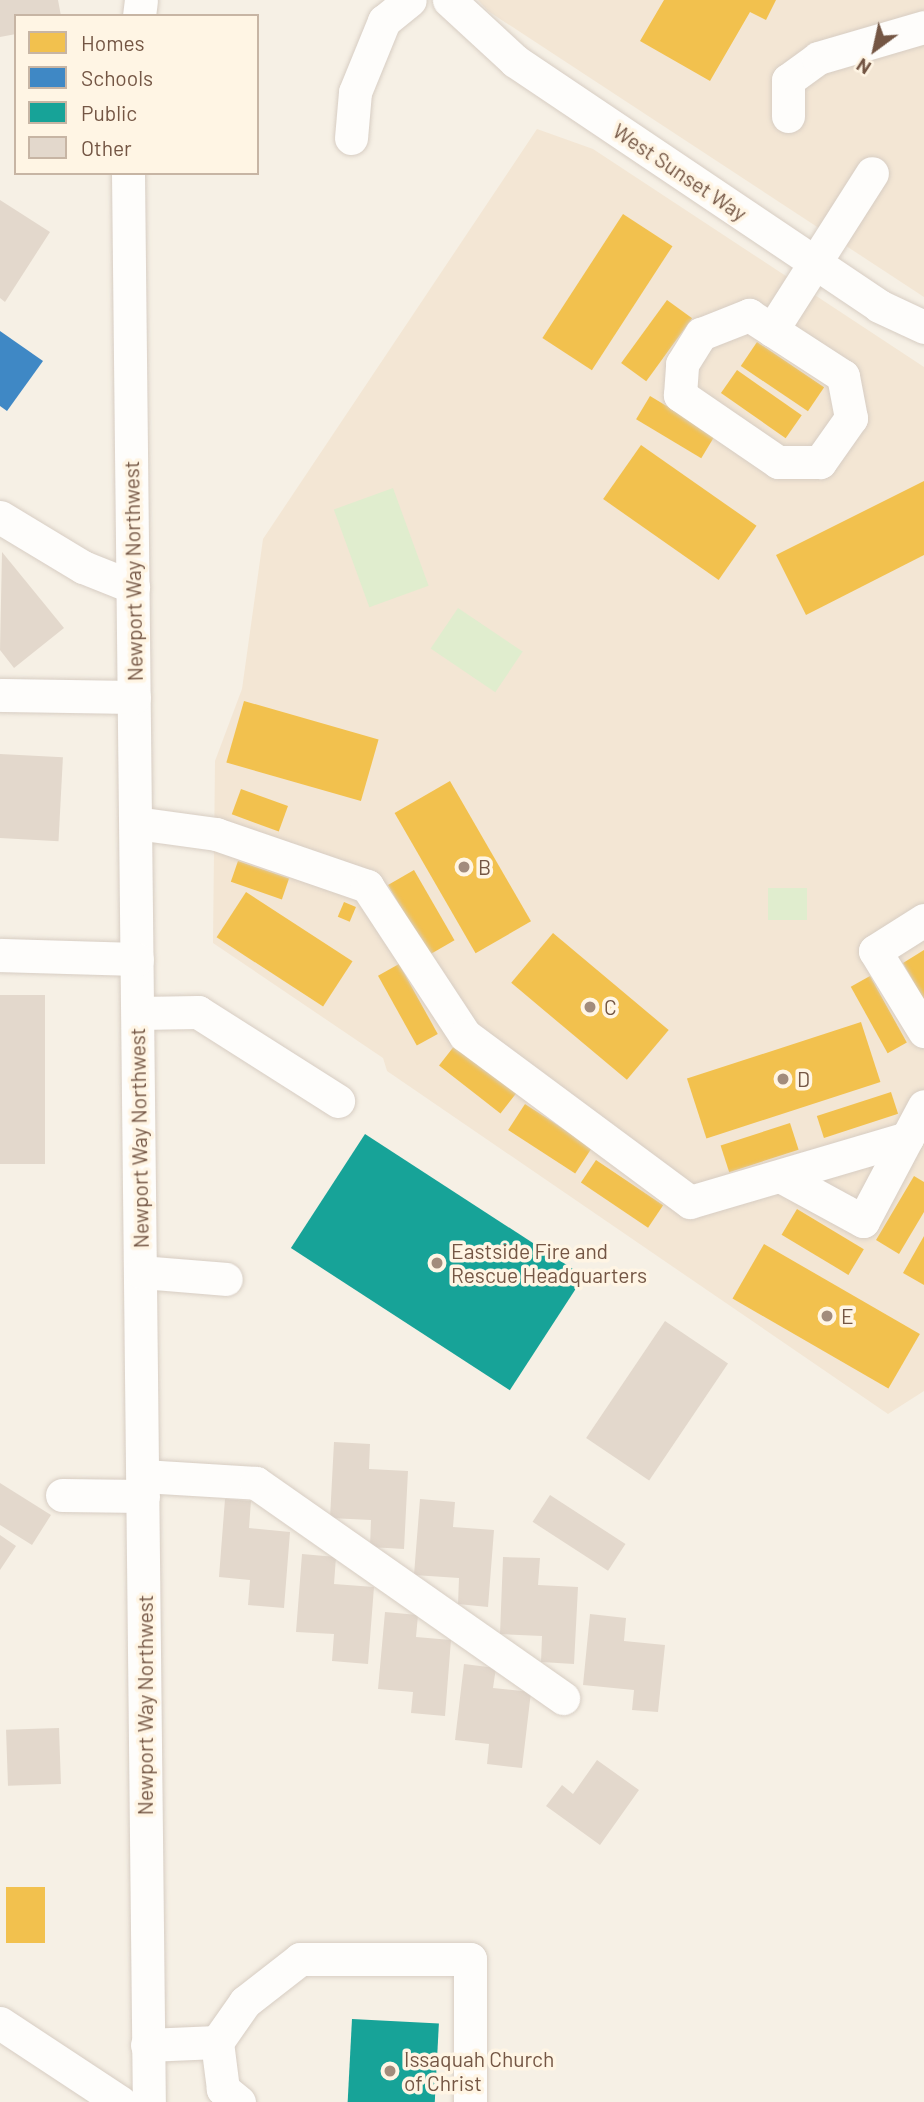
<!DOCTYPE html>
<html>
<head>
<meta charset="utf-8">
<style>
	body { margin:0 }
	#map { position:relative; width:924px; height:2102px; overflow:hidden; background:#f6f0e5; font-family:Barlow,sans-serif }
	div>[style] { position:absolute }
	[style*='--x'] { left:calc(var(--x)*1px); top:calc(var(--y)*1px); width:calc(var(--w)*1px); rotate:calc(var(--a)*1deg) }
	.residential>* { inset:0; background:#f3e6d4 }
	.green>* { inset:0; background:#e0edce; transform-origin:0 0 }
	.homes>* { inset:0; background:#f2c14e; transform-origin:0 0 }
	.schools>* { inset:0; background:#3f88c5 }
	.public>* { inset:0; background:#17a398; transform-origin:0 0 }
	.building>* { inset:0; background:#e3d8cc; transform-origin:0 0 }
	.roads { filter:drop-shadow(0 0 2px #d7cdc3) drop-shadow(0 0 2px #d7cdc3) }
	.minor>* { height:33px; margin:-16.5px; padding:0 16.5px; transform-origin:16.5px; border-radius:16.5px; background:#fefdfb }
	.dots>* { width:19px; height:19px; translate:-50% -50%; box-sizing:border-box; border:4px solid #fff5e4; border-radius:50% }
	span { translate:-50% -50%; white-space:nowrap; text-align:center; line-height:1.15; -webkit-text-stroke:7px #fff5e4; paint-order:stroke }
	.street-label { font-size:21px; color:#745644 }
	.poi-label { font-size:21px; color:#745644 }
	.left { translate:0 -50%; text-align:left }
	.legend { position:absolute; left:14px; top:14px; width:245px; height:161px; box-sizing:border-box; background:#fff5e4; border:2px solid #c7b5a4; margin:0; padding:9px 12px; list-style:none; font-size:21px; color:#745644 }
	.legend li { display:flex; align-items:center; gap:14px; height:35px }
	.legend b { width:35px; border:2px solid #c7b5a4 }
	.north { position:absolute; left:840px; top:14px; width:70px; height:70px; -webkit-text-stroke:5px #fff5e4; paint-order:stroke; rotate:213deg; font-size:19px; font-weight:700; line-height:28px; text-align:center; color:#745644 }
	.north::after { content:''; display:block; margin:auto; width:24px; height:32px; background:#745644; clip-path:polygon(50% 0,100% 100%,50% 72%,0 100%) }
</style>
</head>
<body>
<div id="map">
	<div class="residential">
		<i style="clip-path:polygon(478px 0,924px 0,924px 297px,488px 11px)"></i>
		<i style="clip-path:polygon(537px 129px,593px 149px,924px 367px,924px 1391px,888px 1414px,387px 1071px,383px 1058px,213px 943px,215px 761px,242px 689px,263px 539px)"></i>
	</div>
	<div class="green">
		<i style="left:393px;top:488px;width:104px;height:63px;rotate:70deg"></i>
		<i style="left:458px;top:608px;width:78px;height:49px;rotate:34deg"></i>
		<i style="left:768px;top:888px;width:39px;height:32px"></i>
	</div>
	<div class="homes">
		<i style="clip-path:polygon(664px 0,776px 0,766px 20px,750px 12px,710px 81px,640px 41px)"></i>
		<i style="left:623px;top:214px;width:59px;height:148px;rotate:33deg"></i>
		<i style="left:667px;top:300px;width:31px;height:78px;rotate:36deg"></i>
		<i style="left:757px;top:342px;width:81px;height:29px;rotate:34deg"></i>
		<i style="left:737px;top:370px;width:79px;height:28px;rotate:35deg"></i>
		<i style="left:650px;top:396px;width:76px;height:27px;rotate:31deg"></i>
		<i style="left:641px;top:445px;width:141px;height:66px;rotate:35deg"></i>
		<i style="clip-path:polygon(924px 481px,924px 555px,806px 615px,776px 555px)"></i>
		<i style="left:244px;top:701px;width:140px;height:64px;rotate:16deg"></i>
		<i style="left:450px;top:781px;width:162px;height:64px;rotate:60deg"></i>
		<i style="left:241px;top:789px;width:50px;height:27px;rotate:20deg"></i>
		<i style="left:238px;top:861px;width:54px;height:22px;rotate:19deg"></i>
		<i style="left:414px;top:870px;width:81px;height:30px;rotate:60deg"></i>
		<i style="left:246px;top:892px;width:127px;height:54px;rotate:33deg"></i>
		<i style="left:344px;top:902px;width:13px;height:16px;rotate:23deg"></i>
		<i style="left:553px;top:933px;width:151px;height:65px;rotate:40deg"></i>
		<i style="clip-path:polygon(924px 950px,924px 1000px,903px 963px)"></i>
		<i style="left:399px;top:964px;width:80px;height:24px;rotate:61deg"></i>
		<i style="left:870px;top:976px;width:76px;height:22px;rotate:61deg"></i>
		<i style="left:861px;top:1022px;width:63px;height:183px;rotate:72deg"></i>
		<i style="left:455px;top:1045px;width:78px;height:26px;rotate:38deg"></i>
		<i style="left:891px;top:1092px;width:23px;height:78px;rotate:72deg"></i>
		<i style="left:525px;top:1104px;width:80px;height:31px;rotate:33deg"></i>
		<i style="left:790px;top:1123px;width:28px;height:73px;rotate:72deg"></i>
		<i style="left:596px;top:1160px;width:81px;height:27px;rotate:34deg"></i>
		<i style="clip-path:polygon(914px 1176px,924px 1182px,924px 1212px,899px 1254px,876px 1240px)"></i>
		<i style="left:797px;top:1209px;width:78px;height:30px;rotate:31deg"></i>
		<i style="clip-path:polygon(924px 1236px,924px 1285px,903px 1273px)"></i>
		<i style="left:764px;top:1244px;width:180px;height:63px;rotate:30deg"></i>
		<i style="left:6px;top:1887px;width:39px;height:56px"></i>
	</div>
	<div class="schools">
		<i style="clip-path:polygon(0 331px,43px 361px,7px 411px,0 406px)"></i>
	</div>
	<div class="public">
		<i style="left:365px;top:1134px;width:261px;height:136px;rotate:33deg"></i>
		<i style="left:352px;top:2019px;width:87px;height:83px;rotate:3deg"></i>
	</div>
	<div class="building">
		<i style="clip-path:polygon(0 0,58px 0,61px 16px,16px 16px,16px 34px,0 37px)"></i>
		<i style="clip-path:polygon(0 200px,50px 232px,5px 302px,0 298px)"></i>
		<i style="clip-path:polygon(2px 552px,64px 628px,14px 668px,0 650px)"></i>
		<i style="left:0;top:754px;width:63px;height:84px;rotate:3deg"></i>
		<i style="left:45px;top:995px;width:169px;height:45px;rotate:90deg"></i>
		<i style="left:665px;top:1321px;width:76px;height:141px;rotate:34deg"></i>
		<i style="clip-path:polygon(334px 1442px,370px 1444px,369px 1469px,408px 1471px,404px 1549px,370px 1547px,371px 1520px,330px 1518px)"></i>
		<i style="clip-path:polygon(0 1483px,51px 1515px,32px 1545px,0 1525px)"></i>
		<i style="left:550px;top:1495px;width:90px;height:32px;rotate:33deg"></i>
		<i style="clip-path:polygon(225px 1499px,251px 1501px,249px 1528px,290px 1532px,284px 1608px,248px 1605px,250px 1580px,219px 1577px)"></i>
		<i style="clip-path:polygon(420px 1499px,455px 1502px,453px 1527px,494px 1530px,488px 1607px,458px 1604px,459px 1578px,414px 1575px)"></i>
		<i style="clip-path:polygon(0 1535px,16px 1546px,0 1570px)"></i>
		<i style="clip-path:polygon(302px 1554px,336px 1557px,334px 1584px,374px 1587px,368px 1664px,332px 1661px,334px 1634px,296px 1632px)"></i>
		<i style="clip-path:polygon(503px 1557px,540px 1558px,538px 1585px,578px 1587px,574px 1664px,541px 1662px,542px 1636px,500px 1634px)"></i>
		<i style="clip-path:polygon(385px 1612px,418px 1615px,416px 1637px,451px 1640px,445px 1716px,411px 1713px,413px 1692px,378px 1689px)"></i>
		<i style="clip-path:polygon(590px 1614px,626px 1618px,624px 1641px,665px 1645px,658px 1712px,632px 1710px,634px 1690px,583px 1685px)"></i>
		<i style="clip-path:polygon(464px 1664px,496px 1668px,493px 1688px,531px 1692px,522px 1768px,487px 1764px,489px 1744px,455px 1740px)"></i>
		<i style="left:59px;top:1728px;width:56px;height:53px;rotate:88deg"></i>
		<i style="clip-path:polygon(597px 1760px,639px 1790px,600px 1845px,546px 1806px,562px 1785px,573px 1794px)"></i>
	</div>
	<div class="roads">
		<div class="minor">
			<i style="--x:449;--y:0;--w:90;--a:42.7"></i>
			<i style="--x:515;--y:61;--w:439;--a:33.9"></i>
			<i style="--x:879;--y:306;--w:50;--a:25"></i>
			<i style="--x:139;--y:16;--w:16;--a:-83"></i>
			<i style="--x:788;--y:116;--w:36;--a:-90"></i>
			<i style="--x:788;--y:80;--w:37;--a:-36"></i>
			<i style="--x:818;--y:58;--w:110;--a:-16.3"></i>
			<i style="--x:351;--y:138;--w:46;--a:-85"></i>
			<i style="--x:355;--y:92;--w:77;--a:-67.8"></i>
			<i style="--x:384;--y:21;--w:33;--a:-39"></i>
			<i style="--x:128;--y:173;--w:1929;--a:89.38"></i>
			<i style="--x:749;--y:315;--w:112;--a:33"></i>
			<i style="--x:843;--y:376;--w:43;--a:79.2"></i>
			<i style="--x:851;--y:418;--w:54;--a:125.2"></i>
			<i style="--x:820;--y:462;--w:42;--a:180"></i>
			<i style="--x:778;--y:462;--w:119;--a:-145.6"></i>
			<i style="--x:680;--y:395;--w:31;--a:-86"></i>
			<i style="--x:682;--y:364;--w:36;--a:-58"></i>
			<i style="--x:701;--y:334;--w:52;--a:-21.6"></i>
			<i style="--x:772;--y:330;--w:186;--a:-57.5"></i>
			<i style="--x:0;--y:517;--w:97;--a:31.1"></i>
			<i style="--x:83;--y:567;--w:54;--a:21.8"></i>
			<i style="--x:0;--y:695;--w:134;--a:0.9"></i>
			<i style="--x:136;--y:823;--w:81;--a:7.8"></i>
			<i style="--x:216;--y:834;--w:160;--a:19"></i>
			<i style="--x:367;--y:886;--w:178;--a:56.7"></i>
			<i style="--x:465;--y:1035;--w:280;--a:36.6"></i>
			<i style="--x:690;--y:1202;--w:226;--a:-16.4"></i>
			<i style="--x:907;--y:1138;--w:36;--a:-62"></i>
			<i style="--x:924;--y:920;--w:58;--a:147.7"></i>
			<i style="--x:875;--y:951;--w:94;--a:58.5"></i>
			<i style="--x:0;--y:955;--w:137;--a:1.7"></i>
			<i style="--x:138;--y:1013;--w:60;--a:-1"></i>
			<i style="--x:198;--y:1012;--w:166;--a:32.4"></i>
			<i style="--x:784;--y:1178;--w:90;--a:28.6"></i>
			<i style="--x:863;--y:1221;--w:94;--a:-62.1"></i>
			<i style="--x:141;--y:1272;--w:85;--a:4.7"></i>
			<i style="--x:143;--y:1476;--w:113;--a:3.5"></i>
			<i style="--x:256;--y:1483;--w:375;--a:35"></i>
			<i style="--x:62;--y:1495;--w:81;--a:0.7"></i>
			<i style="--x:0;--y:2023;--w:144;--a:33.4"></i>
			<i style="--x:147;--y:2045;--w:70;--a:-2.5"></i>
			<i style="--x:239;--y:2102;--w:21;--a:-141"></i>
			<i style="--x:223;--y:2089;--w:47;--a:-97.3"></i>
			<i style="--x:217;--y:2042;--w:49;--a:-55"></i>
			<i style="--x:245;--y:2002;--w:70;--a:-38"></i>
			<i style="--x:300;--y:1959;--w:170;--a:0"></i>
			<i style="--x:470;--y:1959;--w:143;--a:90"></i>
		</div>
	</div>
	<div class="dots">
		<i style="left:464px;top:867px;background:#a28c7c"></i>
		<i style="left:590px;top:1007px;background:#a28c7c"></i>
		<i style="left:783px;top:1079px;background:#a28c7c"></i>
		<i style="left:437px;top:1263px;background:#a28c7c"></i>
		<i style="left:827px;top:1316px;background:#a28c7c"></i>
		<i style="left:390px;top:2071px;background:#a28c7c"></i>
	</div>
	<div class="street-label">
		<span style="left:680px;top:172px;rotate:34deg">West Sunset Way</span>
		<span style="left:133px;top:571px;rotate:-91deg">Newport Way Northwest</span>
		<span style="left:139px;top:1138px;rotate:-91deg">Newport Way Northwest</span>
		<span style="left:145px;top:1705px;rotate:-90deg">Newport Way Northwest</span>
	</div>
	<div class="poi-label">
		<span class="left" style="left:478px;top:867px">B</span>
		<span class="left" style="left:604px;top:1007px">C</span>
		<span class="left" style="left:797px;top:1079px">D</span>
		<span class="left" style="left:451px;top:1263px">Eastside Fire and<br>Rescue Headquarters</span>
		<span class="left" style="left:841px;top:1316px">E</span>
		<span class="left" style="left:404px;top:2071px">Issaquah Church<br>of Christ</span>
	</div>
	<ul class="legend">
	<li><b style="height:19px;background:#f2c14e"></b>Homes</li>
	<li><b style="height:19px;background:#3f88c5"></b>Schools</li>
	<li><b style="height:19px;background:#17a398"></b>Public</li>
	<li><b style="height:19px;background:#e3d8cc"></b>Other</li>
	</ul>
	<div class="north">N</div>
</div>
</body>
</html>
